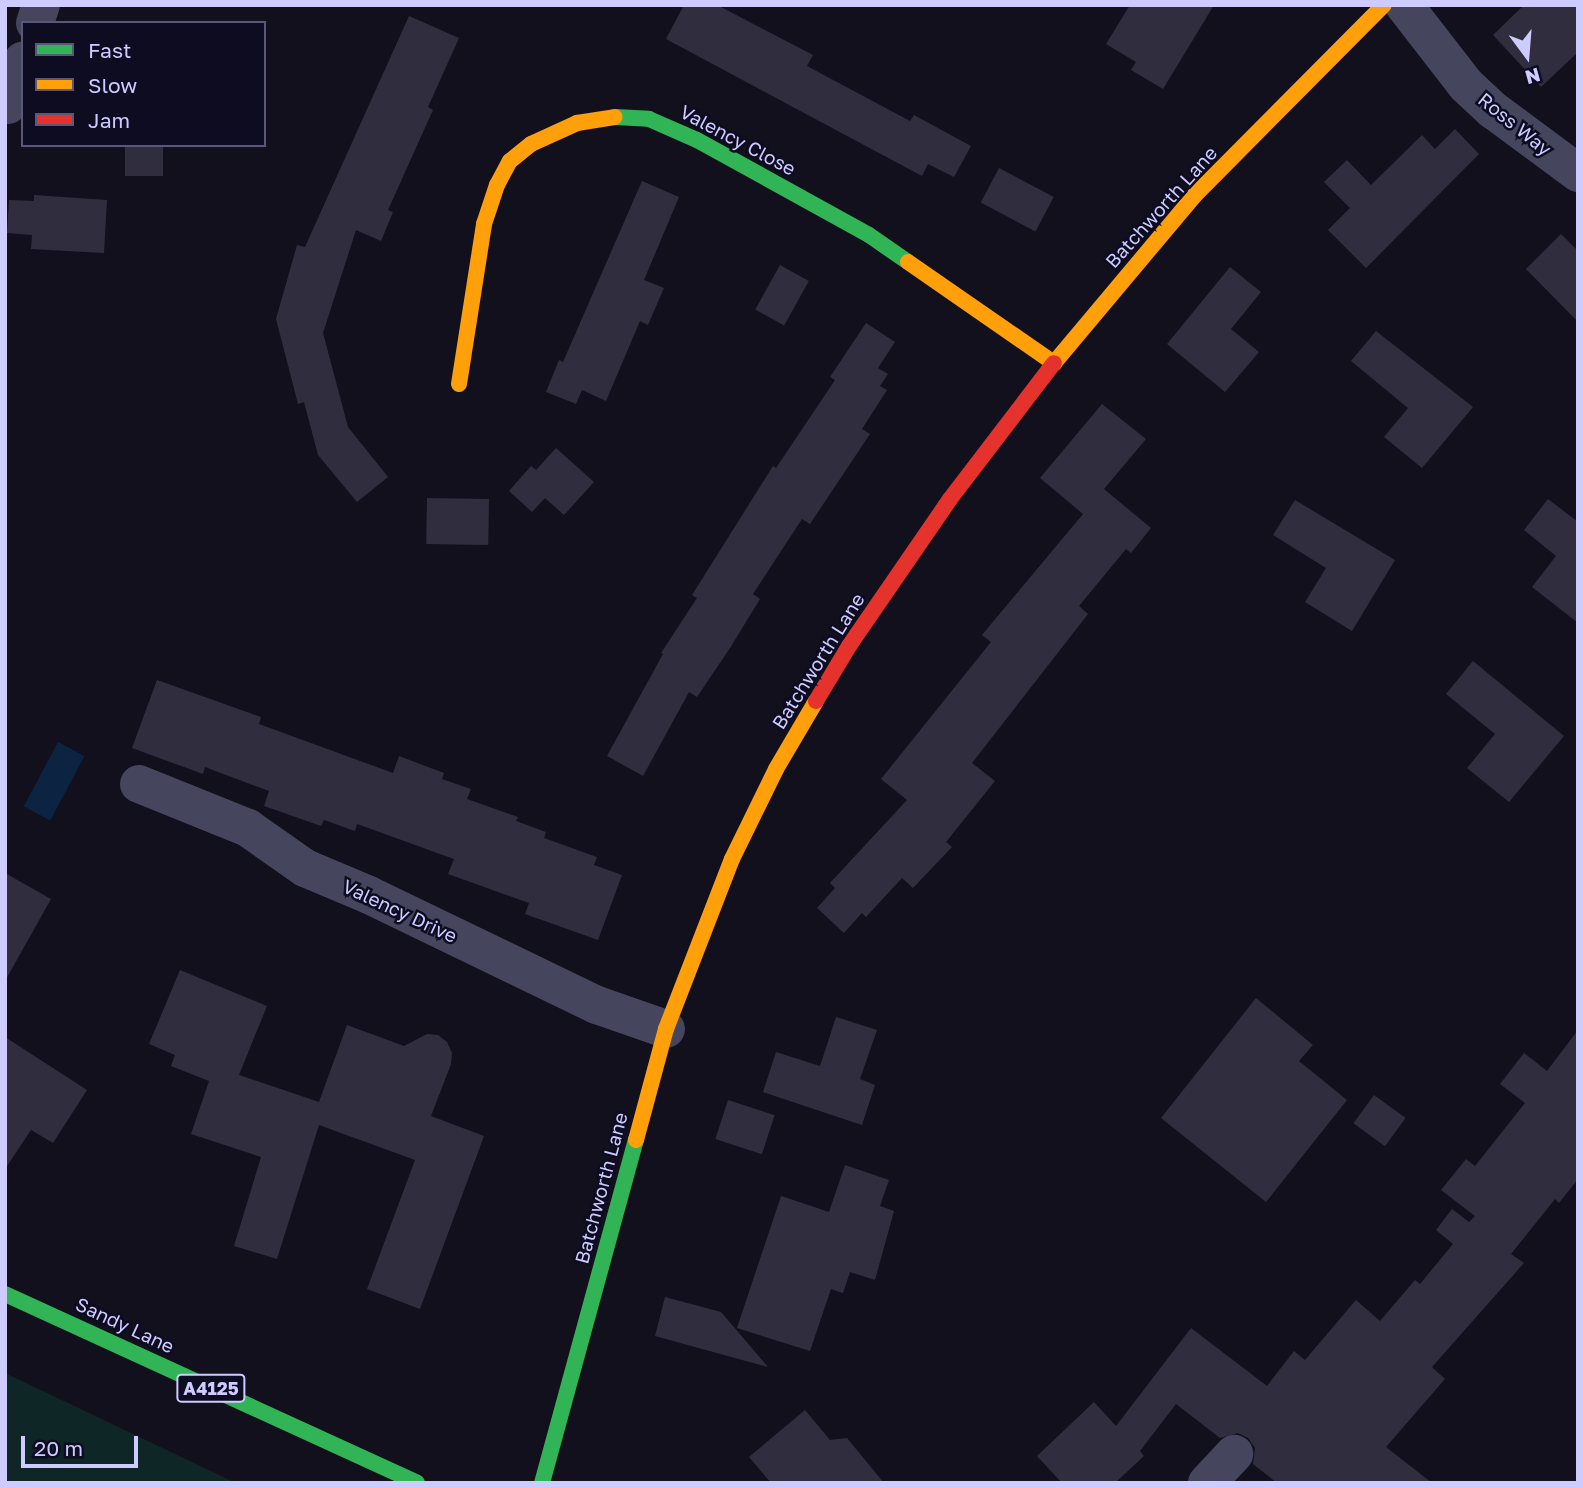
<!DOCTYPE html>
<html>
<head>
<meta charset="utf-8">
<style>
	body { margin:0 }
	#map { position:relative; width:1583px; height:1488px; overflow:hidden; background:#12101c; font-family:"Golos Text",sans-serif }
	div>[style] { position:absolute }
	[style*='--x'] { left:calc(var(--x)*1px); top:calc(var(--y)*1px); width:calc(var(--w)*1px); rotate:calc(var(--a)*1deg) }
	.green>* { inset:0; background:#0f2626 }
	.water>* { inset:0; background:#0c2341; transform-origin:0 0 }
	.building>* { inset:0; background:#302e3e; transform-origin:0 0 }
	.street>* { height:38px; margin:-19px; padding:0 19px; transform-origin:19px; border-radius:19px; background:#45465d }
	.fast>* { height:16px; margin:-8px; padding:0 8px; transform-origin:8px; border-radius:8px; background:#30b455 }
	.slow>* { height:16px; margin:-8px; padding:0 8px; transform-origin:8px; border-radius:8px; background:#ff9f0a }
	.jam>* { height:16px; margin:-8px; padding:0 8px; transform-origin:8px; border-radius:8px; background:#e5322d }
	span { translate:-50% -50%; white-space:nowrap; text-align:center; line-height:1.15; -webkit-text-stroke:5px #0e0c20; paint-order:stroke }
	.shield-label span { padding:2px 5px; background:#0e0c20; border:2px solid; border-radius:5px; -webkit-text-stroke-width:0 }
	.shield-label { font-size:18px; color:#cdcbff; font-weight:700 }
	.street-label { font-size:19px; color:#cdcbff }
	.frame { position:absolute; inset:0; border:7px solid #cdcbff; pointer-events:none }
	.legend { position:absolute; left:21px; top:21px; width:245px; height:126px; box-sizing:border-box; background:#0e0c20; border:2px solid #5a5879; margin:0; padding:9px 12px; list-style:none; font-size:21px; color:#cdcbff }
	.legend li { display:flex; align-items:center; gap:14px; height:35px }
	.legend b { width:35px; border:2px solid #5a5879 }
	.north { position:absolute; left:1492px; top:21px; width:70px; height:70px; -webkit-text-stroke:5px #0e0c20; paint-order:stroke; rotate:164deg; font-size:19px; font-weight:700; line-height:28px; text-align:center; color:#cdcbff }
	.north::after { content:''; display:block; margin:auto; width:24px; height:32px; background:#cdcbff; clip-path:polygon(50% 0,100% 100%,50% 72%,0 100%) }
	.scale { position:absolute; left:21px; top:1436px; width:117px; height:32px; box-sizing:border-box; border:4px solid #cdcbff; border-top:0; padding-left:9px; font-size:21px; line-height:24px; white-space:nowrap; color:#cdcbff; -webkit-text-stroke:5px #0e0c20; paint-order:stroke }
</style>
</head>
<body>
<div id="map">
	<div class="green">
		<i style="clip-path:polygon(5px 1373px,236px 1483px,5px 1483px)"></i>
	</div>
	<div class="water">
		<i style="left:58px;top:742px;width:30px;height:73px;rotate:28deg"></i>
	</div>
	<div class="building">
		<i style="clip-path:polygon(684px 5px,717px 5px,813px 55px,807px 66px,910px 121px,914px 115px,971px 146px,954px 177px,928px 164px,922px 176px,666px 39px)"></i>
		<i style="clip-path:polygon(1130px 5px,1214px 5px,1163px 89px,1131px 70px,1136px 62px,1106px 44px)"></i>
		<i style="clip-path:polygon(1524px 5px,1578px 5px,1578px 52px,1541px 87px,1493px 35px)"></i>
		<i style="clip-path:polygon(409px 16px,459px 38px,428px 107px,433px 110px,388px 210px,393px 212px,381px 241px,356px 230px,323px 333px,348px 427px,388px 477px,357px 502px,318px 455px,304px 402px,298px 404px,276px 319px,297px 245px,305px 247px)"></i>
		<i style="clip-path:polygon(1455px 129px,1479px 154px,1366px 268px,1328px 230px,1350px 208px,1324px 182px,1347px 160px,1371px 185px,1422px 135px,1435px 149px)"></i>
		<i style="left:125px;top:145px;width:38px;height:31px"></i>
		<i style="left:999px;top:168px;width:62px;height:39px;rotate:28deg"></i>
		<i style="clip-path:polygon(642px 181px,679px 197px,644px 280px,664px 288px,648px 325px,640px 321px,606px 401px,582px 390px,576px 404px,546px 392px,559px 360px,563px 362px)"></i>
		<i style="clip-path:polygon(34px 195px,107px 200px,104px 253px,31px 249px,32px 235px,7px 233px,9px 200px,34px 201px)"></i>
		<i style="clip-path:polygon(1561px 234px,1578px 251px,1578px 322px,1526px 269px)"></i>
		<i style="left:780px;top:265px;width:33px;height:51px;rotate:29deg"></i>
		<i style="clip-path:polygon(1230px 267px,1261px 292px,1231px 329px,1259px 352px,1225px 392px,1167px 344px)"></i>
		<i style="clip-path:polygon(866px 323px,895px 342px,878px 368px,888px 374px,880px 386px,887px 390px,862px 429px,870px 434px,810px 524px,802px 519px,753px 594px,760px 599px,730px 648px,697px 697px,689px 692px,643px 776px,607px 756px,663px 654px,661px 653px,697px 598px,692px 595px,773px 466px,776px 468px,835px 380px,830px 377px)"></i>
		<i style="clip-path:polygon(1376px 331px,1473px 407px,1422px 468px,1384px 437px,1408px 408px,1351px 361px)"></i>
		<i style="clip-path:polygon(1102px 404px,1146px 439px,1104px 489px,1151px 528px,1131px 553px,1126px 549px,1079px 606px,1088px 614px,972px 763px,995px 781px,946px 842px,952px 847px,913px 888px,902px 878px,866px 917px,862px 913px,844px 933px,817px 908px,835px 888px,830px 883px,907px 800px,881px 779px,991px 642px,982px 635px,1083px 514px,1040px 478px)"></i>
		<i style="clip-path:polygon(556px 448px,594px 482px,564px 515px,545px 498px,532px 512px,509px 491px,531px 466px,536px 470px)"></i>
		<i style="left:427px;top:498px;width:62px;height:46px;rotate:1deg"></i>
		<i style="clip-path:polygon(1548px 499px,1578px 522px,1578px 623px,1532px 587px,1556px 556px,1524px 530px)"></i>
		<i style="clip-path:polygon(1295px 500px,1395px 560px,1352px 631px,1305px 602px,1326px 568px,1273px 535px)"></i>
		<i style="clip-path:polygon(1473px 661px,1564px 736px,1509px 802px,1467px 768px,1495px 734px,1446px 694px)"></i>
		<i style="clip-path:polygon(157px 680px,261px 717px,259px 724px,393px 773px,399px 756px,444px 773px,442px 779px,471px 789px,467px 799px,518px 817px,516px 821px,546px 832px,544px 838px,597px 857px,594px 865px,622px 875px,598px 940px,525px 914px,529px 903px,448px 874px,454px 859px,357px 824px,355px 831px,324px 820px,321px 826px,264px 806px,269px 791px,205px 767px,203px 774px,132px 748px)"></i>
		<i style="clip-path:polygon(5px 873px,51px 899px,5px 981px)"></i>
		<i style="clip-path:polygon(180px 970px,267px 1006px,239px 1075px,319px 1102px,347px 1025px,404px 1046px,427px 1034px,438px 1035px,447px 1042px,452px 1053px,451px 1064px,431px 1116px,484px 1136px,420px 1309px,367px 1289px,415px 1160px,319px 1125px,277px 1259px,234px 1246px,261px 1157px,191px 1134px,209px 1081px,171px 1066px,175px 1055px,149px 1044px)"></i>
		<i style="clip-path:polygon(1256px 998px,1313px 1045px,1299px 1061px,1347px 1100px,1266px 1202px,1161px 1118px)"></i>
		<i style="clip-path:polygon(836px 1017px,877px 1030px,860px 1079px,875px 1085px,862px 1125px,763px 1092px,776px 1052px,820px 1066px)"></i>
		<i style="clip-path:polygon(1578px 1030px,1578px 1179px,1559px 1203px,1555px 1199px,1511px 1254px,1524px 1263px,1432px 1367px,1445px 1379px,1386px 1447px,1432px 1483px,1277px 1483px,1253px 1464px,1255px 1448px,1248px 1438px,1238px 1433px,1220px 1438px,1176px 1404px,1140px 1451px,1144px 1456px,1115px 1483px,1062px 1483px,1037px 1456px,1094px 1402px,1116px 1426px,1191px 1328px,1267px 1386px,1294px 1351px,1305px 1360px,1356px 1300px,1380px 1321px,1415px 1280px,1420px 1284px,1453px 1244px,1436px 1230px,1452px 1209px,1469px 1222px,1475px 1216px,1441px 1190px,1466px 1159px,1475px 1166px,1525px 1103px,1500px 1084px,1524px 1053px,1547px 1071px)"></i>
		<i style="clip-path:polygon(5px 1037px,87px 1090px,53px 1143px,31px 1130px,5px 1169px)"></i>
		<i style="left:1374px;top:1095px;width:39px;height:35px;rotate:36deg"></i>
		<i style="left:728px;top:1100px;width:49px;height:41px;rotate:18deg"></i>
		<i style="clip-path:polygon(845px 1165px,889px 1180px,880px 1206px,894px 1211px,875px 1280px,850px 1272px,843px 1293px,831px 1289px,810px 1351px,737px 1328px,781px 1196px,829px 1212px)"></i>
		<i style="clip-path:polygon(665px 1297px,721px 1312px,768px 1367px,655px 1336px)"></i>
		<i style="clip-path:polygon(805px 1410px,830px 1440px,847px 1438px,884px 1483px,771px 1483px,749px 1457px)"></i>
	</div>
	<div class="street">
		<i style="--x:1404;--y:5;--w:101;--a:52.2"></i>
		<i style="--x:1466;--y:85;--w:37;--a:43"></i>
		<i style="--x:1493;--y:110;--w:106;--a:36.5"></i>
		<i style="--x:35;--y:23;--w:19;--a:-72"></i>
		<i style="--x:8;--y:105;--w:47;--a:-71.6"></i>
		<i style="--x:139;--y:784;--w:118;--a:22"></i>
		<i style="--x:248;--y:828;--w:70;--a:35.1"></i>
		<i style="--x:305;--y:868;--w:69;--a:22.9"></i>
		<i style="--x:369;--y:895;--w:253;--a:25.8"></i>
		<i style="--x:597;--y:1005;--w:73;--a:19.2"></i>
		<i style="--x:1207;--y:1483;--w:40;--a:-47"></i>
	</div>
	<div class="fast">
		<i style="--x:615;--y:117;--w:34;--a:3"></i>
		<i style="--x:649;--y:119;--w:52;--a:23.6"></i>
		<i style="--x:697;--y:140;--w:196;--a:28.9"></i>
		<i style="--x:869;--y:235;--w:47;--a:34.7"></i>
		<i style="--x:5;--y:1294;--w:453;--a:24.6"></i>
		<i style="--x:542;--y:1483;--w:356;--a:-74.7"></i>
	</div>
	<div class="slow">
		<i style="--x:908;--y:262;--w:178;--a:34.7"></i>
		<i style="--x:1054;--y:363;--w:219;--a:-50"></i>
		<i style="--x:1195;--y:195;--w:268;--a:-45.2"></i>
		<i style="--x:459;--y:384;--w:162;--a:-81.1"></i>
		<i style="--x:484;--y:224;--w:41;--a:-71.6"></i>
		<i style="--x:497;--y:185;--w:27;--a:-62"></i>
		<i style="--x:510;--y:161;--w:27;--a:-39"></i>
		<i style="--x:531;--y:144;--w:51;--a:-24.5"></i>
		<i style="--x:577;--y:123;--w:38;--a:-9"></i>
		<i style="--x:636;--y:1140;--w:115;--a:-74.9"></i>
		<i style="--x:666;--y:1029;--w:182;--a:-68.8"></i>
		<i style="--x:732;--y:859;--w:100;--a:-63.9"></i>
		<i style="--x:776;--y:769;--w:79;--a:-59.5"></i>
	</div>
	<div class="jam">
		<i style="--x:816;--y:701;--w:64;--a:-59"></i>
		<i style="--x:849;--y:646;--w:178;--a:-55.5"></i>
		<i style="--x:950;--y:499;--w:171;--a:-52.6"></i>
	</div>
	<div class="shield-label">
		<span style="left:211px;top:1388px">A4125</span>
	</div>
	<div class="street-label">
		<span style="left:1515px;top:124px;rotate:39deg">Ross Way</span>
		<span style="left:738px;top:140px;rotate:28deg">Valency Close</span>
		<span style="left:1161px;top:207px;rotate:-48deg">Batchworth Lane</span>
		<span style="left:818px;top:661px;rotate:-58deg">Batchworth Lane</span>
		<span style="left:400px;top:911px;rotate:25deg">Valency Drive</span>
		<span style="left:601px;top:1188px;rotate:-75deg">Batchworth Lane</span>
		<span style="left:125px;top:1325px;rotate:25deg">Sandy Lane</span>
	</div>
	<div class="frame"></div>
	<ul class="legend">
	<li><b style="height:9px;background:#30b455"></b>Fast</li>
	<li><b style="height:9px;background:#ff9f0a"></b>Slow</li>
	<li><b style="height:9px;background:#e5322d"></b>Jam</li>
	</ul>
	<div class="north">N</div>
	<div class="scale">20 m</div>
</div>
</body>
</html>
